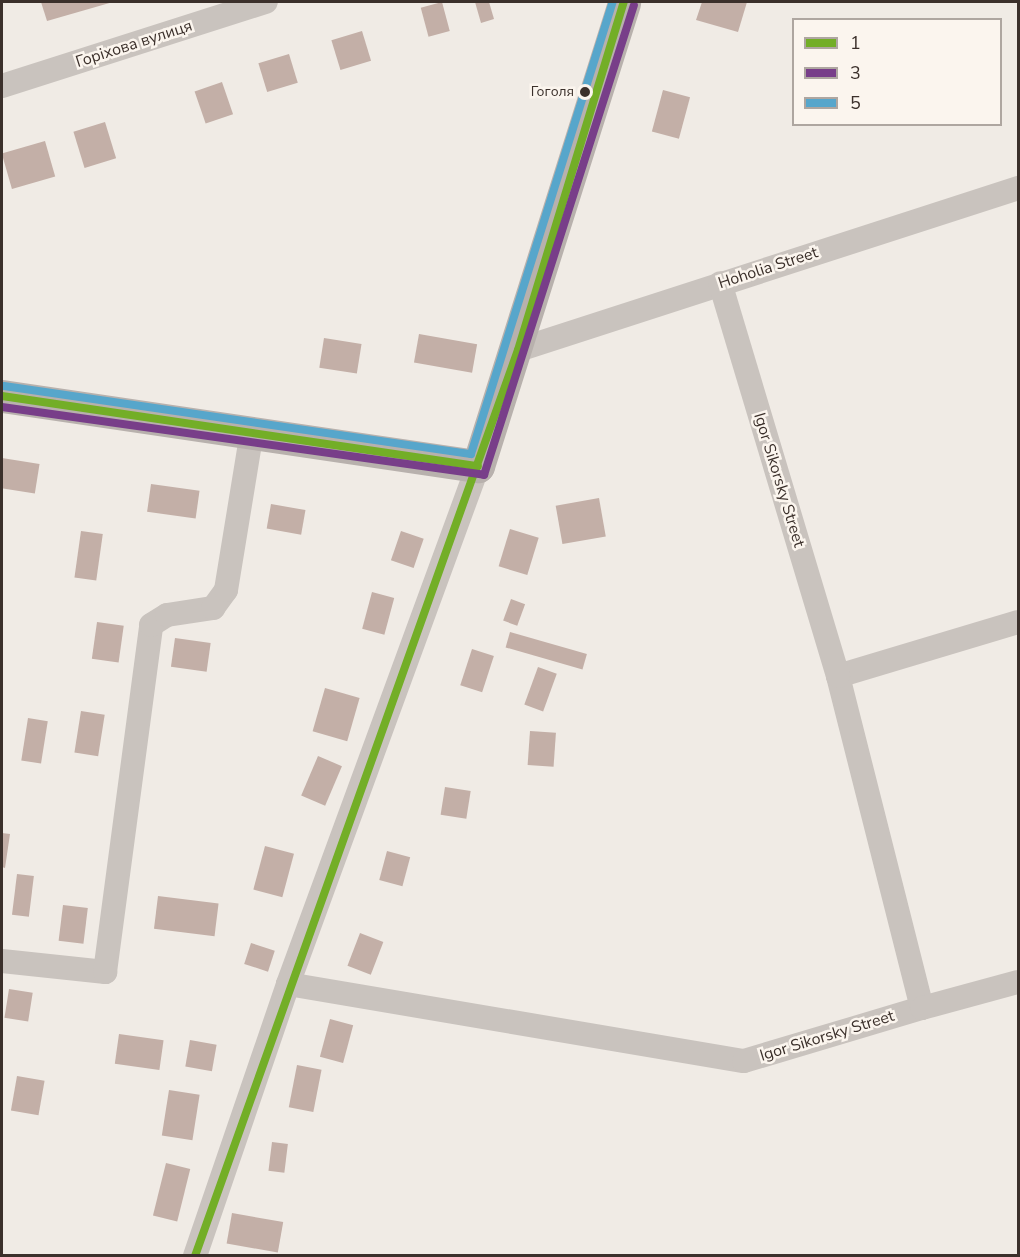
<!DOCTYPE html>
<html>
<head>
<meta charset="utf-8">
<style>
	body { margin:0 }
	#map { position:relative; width:1020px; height:1257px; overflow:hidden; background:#f0ebe5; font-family:"Nunito Sans",sans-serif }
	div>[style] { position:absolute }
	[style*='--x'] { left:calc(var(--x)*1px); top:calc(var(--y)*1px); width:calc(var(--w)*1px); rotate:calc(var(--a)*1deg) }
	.building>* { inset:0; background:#c3afa7; transform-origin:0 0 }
	.minor>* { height:24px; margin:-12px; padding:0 12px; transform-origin:12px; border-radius:12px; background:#c9c3be }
	.primary>* { height:33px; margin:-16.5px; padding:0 16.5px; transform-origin:16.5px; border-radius:16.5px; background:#b8b1ad }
	.bus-1>* { height:8px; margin:-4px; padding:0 4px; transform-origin:4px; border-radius:4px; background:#73ae27 }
	.bus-2>* { height:8px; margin:-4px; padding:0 4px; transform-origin:4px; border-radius:4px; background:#783e89 }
	.bus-3>* { height:8px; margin:-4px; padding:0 4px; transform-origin:4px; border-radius:4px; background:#57a6cb }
	.dots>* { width:16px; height:16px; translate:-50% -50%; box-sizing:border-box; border:3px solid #fbf5ee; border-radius:50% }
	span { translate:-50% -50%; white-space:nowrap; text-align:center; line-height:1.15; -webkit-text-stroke:5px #fbf5ee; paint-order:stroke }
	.bus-label { font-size:14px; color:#3b302b }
	.right { translate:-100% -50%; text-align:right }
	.street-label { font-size:16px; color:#3b302b }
	.frame { position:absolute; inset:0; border:3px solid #3b302b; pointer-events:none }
	.legend { position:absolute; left:792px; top:18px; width:210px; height:108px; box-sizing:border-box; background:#fbf5ee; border:2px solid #aea6a0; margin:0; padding:8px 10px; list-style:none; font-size:18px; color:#3b302b }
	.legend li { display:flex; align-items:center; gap:12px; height:30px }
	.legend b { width:30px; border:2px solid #aea6a0 }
</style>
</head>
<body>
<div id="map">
	<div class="building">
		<i style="clip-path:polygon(41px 2px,113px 2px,47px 21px)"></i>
		<i style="left:442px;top:2px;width:30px;height:22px;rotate:75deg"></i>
		<i style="clip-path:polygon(475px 2px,489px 2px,494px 19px,481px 23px)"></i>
		<i style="clip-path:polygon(702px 2px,747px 2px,738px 32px,696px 20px)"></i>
		<i style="left:362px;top:31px;width:31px;height:32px;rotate:73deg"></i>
		<i style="left:289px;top:54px;width:30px;height:32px;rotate:73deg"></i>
		<i style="left:222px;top:82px;width:34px;height:29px;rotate:71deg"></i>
		<i style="left:663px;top:90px;width:28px;height:43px;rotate:15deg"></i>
		<i style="left:105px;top:122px;width:38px;height:33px;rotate:73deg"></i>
		<i style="left:45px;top:141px;width:37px;height:45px;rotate:74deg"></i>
		<i style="left:419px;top:334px;width:59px;height:29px;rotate:10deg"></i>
		<i style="left:324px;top:338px;width:38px;height:30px;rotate:9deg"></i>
		<i style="left:2px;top:458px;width:38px;height:30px;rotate:9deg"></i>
		<i style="left:151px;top:484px;width:49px;height:28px;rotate:8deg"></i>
		<i style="left:599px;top:498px;width:39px;height:44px;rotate:80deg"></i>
		<i style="left:271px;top:504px;width:35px;height:25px;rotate:10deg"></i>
		<i style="left:510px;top:529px;width:30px;height:39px;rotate:17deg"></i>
		<i style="left:81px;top:531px;width:22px;height:47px;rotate:8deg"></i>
		<i style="left:401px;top:531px;width:24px;height:31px;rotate:19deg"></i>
		<i style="left:372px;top:592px;width:23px;height:38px;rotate:15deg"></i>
		<i style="left:511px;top:599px;width:15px;height:23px;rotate:20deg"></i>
		<i style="left:97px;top:622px;width:27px;height:37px;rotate:8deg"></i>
		<i style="left:510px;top:632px;width:80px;height:16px;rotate:16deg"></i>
		<i style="left:175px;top:638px;width:36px;height:29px;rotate:8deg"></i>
		<i style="left:472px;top:649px;width:23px;height:38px;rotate:18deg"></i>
		<i style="left:538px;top:667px;width:20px;height:40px;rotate:20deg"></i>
		<i style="left:325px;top:688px;width:36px;height:45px;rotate:16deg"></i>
		<i style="left:81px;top:711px;width:24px;height:42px;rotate:9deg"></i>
		<i style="left:28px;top:718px;width:20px;height:43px;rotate:9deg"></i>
		<i style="left:530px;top:731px;width:26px;height:34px;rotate:4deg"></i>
		<i style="left:318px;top:756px;width:26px;height:43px;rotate:23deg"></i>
		<i style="left:445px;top:787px;width:26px;height:28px;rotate:9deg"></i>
		<i style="clip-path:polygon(2px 833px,10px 834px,5px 868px,2px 867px)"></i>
		<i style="left:265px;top:846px;width:30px;height:45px;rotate:15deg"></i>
		<i style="left:387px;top:851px;width:24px;height:30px;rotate:15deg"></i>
		<i style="left:17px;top:874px;width:17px;height:41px;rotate:7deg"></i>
		<i style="left:158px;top:896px;width:61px;height:33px;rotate:7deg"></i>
		<i style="left:63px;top:905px;width:25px;height:36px;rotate:7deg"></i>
		<i style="left:360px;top:933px;width:25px;height:35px;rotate:21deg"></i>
		<i style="left:251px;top:943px;width:25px;height:22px;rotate:18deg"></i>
		<i style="left:9px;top:989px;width:24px;height:29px;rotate:9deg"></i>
		<i style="left:330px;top:1019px;width:24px;height:39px;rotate:15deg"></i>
		<i style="left:119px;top:1034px;width:45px;height:30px;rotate:8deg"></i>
		<i style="left:190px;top:1040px;width:27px;height:27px;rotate:10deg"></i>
		<i style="left:297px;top:1065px;width:25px;height:43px;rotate:11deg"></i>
		<i style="left:17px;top:1076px;width:28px;height:35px;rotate:10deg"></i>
		<i style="left:169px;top:1090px;width:31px;height:46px;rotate:9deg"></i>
		<i style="left:272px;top:1142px;width:16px;height:29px;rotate:7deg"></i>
		<i style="left:166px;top:1163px;width:25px;height:54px;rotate:14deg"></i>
		<i style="left:232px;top:1213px;width:52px;height:31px;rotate:10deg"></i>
	</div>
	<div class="minor">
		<i style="--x:2;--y:86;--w:277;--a:-17.7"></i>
		<i style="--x:518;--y:350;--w:526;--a:-17.95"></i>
		<i style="--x:838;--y:676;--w:188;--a:-16.7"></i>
		<i style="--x:2;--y:961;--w:104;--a:6.1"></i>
		<i style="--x:105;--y:972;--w:350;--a:-82.4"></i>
		<i style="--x:151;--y:625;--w:19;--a:-32"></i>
		<i style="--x:167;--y:615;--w:47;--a:-8.7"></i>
		<i style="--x:213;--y:608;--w:22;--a:-54"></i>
		<i style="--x:226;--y:590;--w:160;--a:-80.7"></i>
		<i style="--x:288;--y:984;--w:462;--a:9.6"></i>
		<i style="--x:744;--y:1061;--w:186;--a:-16.6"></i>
		<i style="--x:922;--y:1008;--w:342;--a:-104.2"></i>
		<i style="--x:838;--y:676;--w:410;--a:-106.7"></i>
		<i style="--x:922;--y:1008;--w:99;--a:-15.2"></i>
		<i style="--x:195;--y:1256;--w:287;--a:-71.1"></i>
		<i style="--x:288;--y:984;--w:552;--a:-69.86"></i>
	</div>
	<div class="primary">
		<i style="--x:2;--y:396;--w:481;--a:8.4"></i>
		<i style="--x:478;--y:466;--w:486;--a:-72.5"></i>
	</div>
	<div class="bus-1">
		<i style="--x:2;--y:396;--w:481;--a:8.4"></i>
		<i style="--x:195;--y:1256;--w:962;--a:-70.38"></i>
		<i style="--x:518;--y:350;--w:364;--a:-73.1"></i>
	</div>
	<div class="bus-2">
		<i style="--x:2;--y:407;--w:487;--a:8"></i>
		<i style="--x:484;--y:475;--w:493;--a:-72.3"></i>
	</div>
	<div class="bus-3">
		<i style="--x:4;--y:386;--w:472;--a:8.3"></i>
		<i style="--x:471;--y:454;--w:474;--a:-72.6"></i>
	</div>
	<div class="dots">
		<i style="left:585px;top:92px;background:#3b302b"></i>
	</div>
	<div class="bus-label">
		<span class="right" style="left:574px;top:92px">Гоголя</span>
	</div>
	<div class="street-label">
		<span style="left:134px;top:44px;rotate:-18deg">Горіхова вулиця</span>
		<span style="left:768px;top:268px;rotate:-18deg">Hoholia Street</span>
		<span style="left:779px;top:480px;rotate:73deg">Igor Sikorsky Street</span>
		<span style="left:827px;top:1036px;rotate:-17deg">Igor Sikorsky Street</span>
	</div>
	<div class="frame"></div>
	<ul class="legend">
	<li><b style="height:8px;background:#73ae27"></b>1</li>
	<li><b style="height:8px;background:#783e89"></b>3</li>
	<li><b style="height:8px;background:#57a6cb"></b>5</li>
	</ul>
</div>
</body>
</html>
